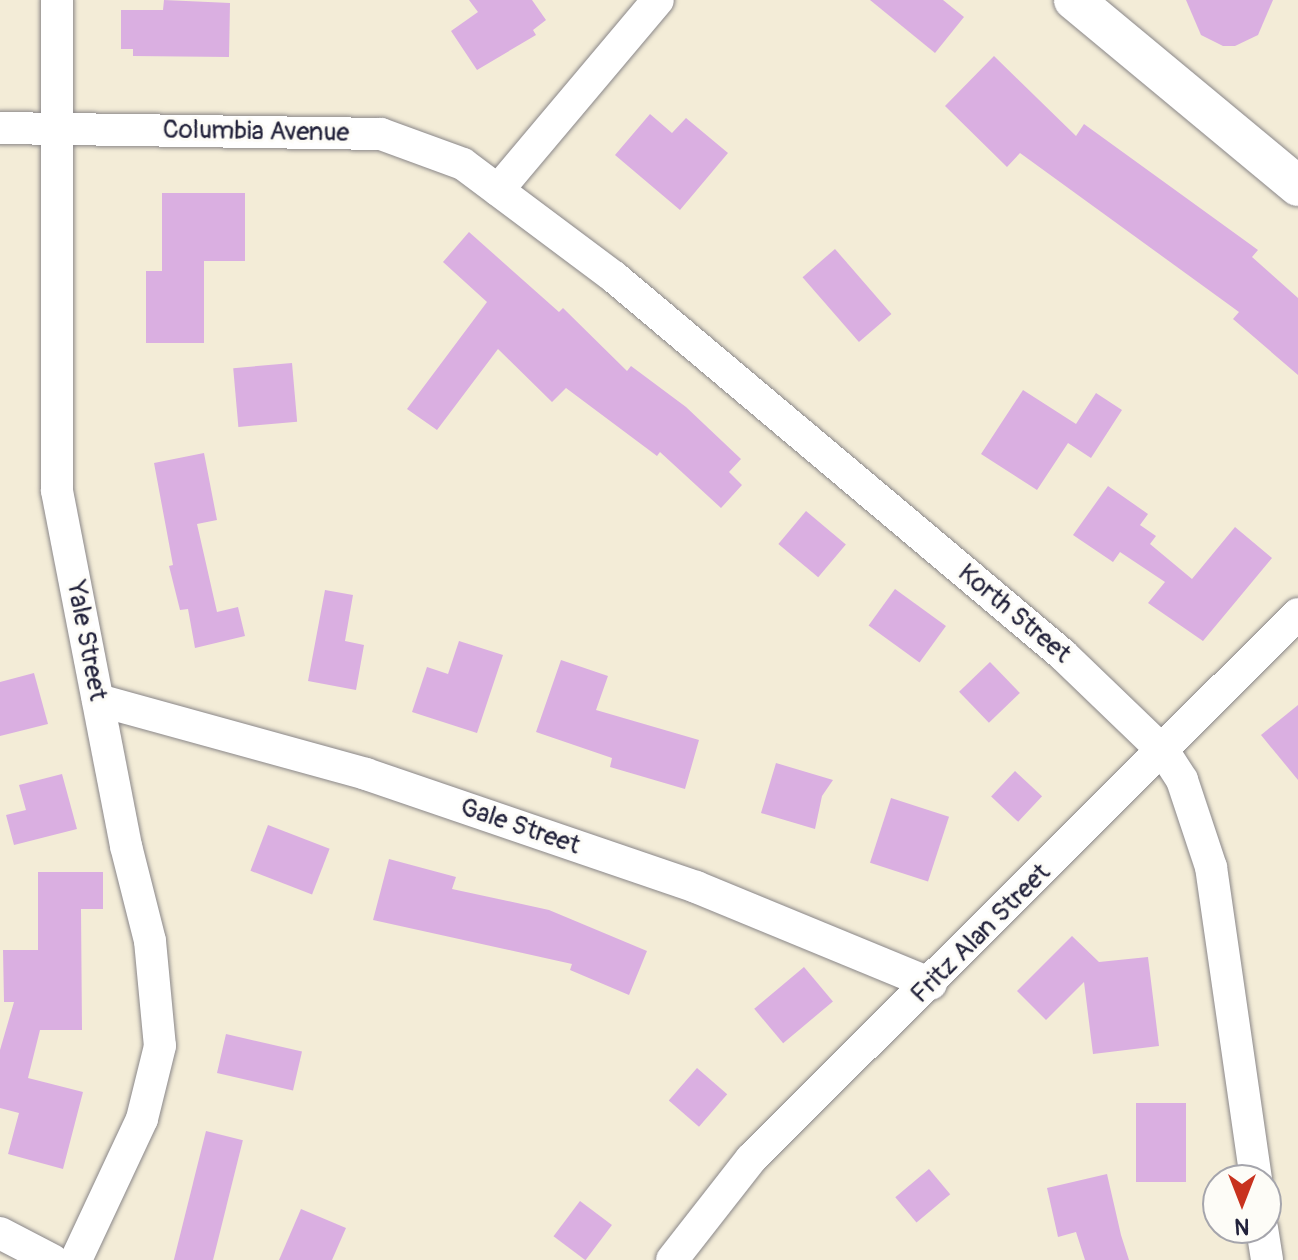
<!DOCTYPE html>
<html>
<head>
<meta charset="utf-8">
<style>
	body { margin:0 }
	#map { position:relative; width:1298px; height:1260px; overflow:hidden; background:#f3ecd7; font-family:Pangolin,sans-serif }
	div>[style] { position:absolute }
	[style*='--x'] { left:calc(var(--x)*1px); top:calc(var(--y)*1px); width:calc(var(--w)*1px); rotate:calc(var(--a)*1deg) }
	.building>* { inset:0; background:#daafe1; transform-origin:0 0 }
	.roads { filter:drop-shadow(0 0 2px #8a8789) drop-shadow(0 0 2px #8a8789) }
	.minor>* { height:32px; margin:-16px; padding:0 16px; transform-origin:16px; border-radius:16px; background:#fff }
	.tertiary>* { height:40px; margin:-20px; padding:0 20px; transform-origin:20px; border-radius:20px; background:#fff }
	span { translate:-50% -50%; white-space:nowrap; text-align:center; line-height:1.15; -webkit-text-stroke:6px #fdfcf7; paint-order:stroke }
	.street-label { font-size:26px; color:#22223b }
	.north { position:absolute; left:1202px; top:1164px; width:80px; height:80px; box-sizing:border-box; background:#fdfcf7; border:2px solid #a5a5ac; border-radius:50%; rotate:180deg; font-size:22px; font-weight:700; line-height:32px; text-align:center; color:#22223b }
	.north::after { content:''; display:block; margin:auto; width:28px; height:36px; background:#c8321e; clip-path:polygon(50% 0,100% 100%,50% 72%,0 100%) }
</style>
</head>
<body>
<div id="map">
	<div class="building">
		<i style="clip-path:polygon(164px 0,230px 3px,229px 57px,133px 56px,133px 49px,121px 49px,121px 10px,163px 10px)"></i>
		<i style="clip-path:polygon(469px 0,532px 0,546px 20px,533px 30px,536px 35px,477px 70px,451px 31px,478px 12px)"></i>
		<i style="clip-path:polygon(870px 0,943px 0,964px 17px,935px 53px)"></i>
		<i style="clip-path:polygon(1186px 0,1273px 0,1258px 35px,1235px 46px,1223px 46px,1201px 35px)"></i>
		<i style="clip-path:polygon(994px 56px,1076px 136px,1084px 124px,1258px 250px,1252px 257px,1298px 298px,1298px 375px,1233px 319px,1239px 312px,1020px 153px,1007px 167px,945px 106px)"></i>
		<i style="clip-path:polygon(650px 114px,672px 133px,686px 118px,728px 153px,680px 210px,615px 155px)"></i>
		<i style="clip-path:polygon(162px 193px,245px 193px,245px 261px,204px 261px,204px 343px,146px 343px,146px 271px,162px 271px)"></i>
		<i style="clip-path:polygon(469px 232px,559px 312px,563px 308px,627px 371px,631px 366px,686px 407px,741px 459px,729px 472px,742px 485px,721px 508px,660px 452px,657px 456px,566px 388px,552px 402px,498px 349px,437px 430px,407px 409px,487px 302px,443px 262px)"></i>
		<i style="left:835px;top:249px;width:86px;height:43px;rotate:49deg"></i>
		<i style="left:292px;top:363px;width:59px;height:59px;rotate:85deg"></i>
		<i style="clip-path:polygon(1023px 390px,1076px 424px,1096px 393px,1122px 410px,1091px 458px,1068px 443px,1037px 490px,981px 454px)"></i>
		<i style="clip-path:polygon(204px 453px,217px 520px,197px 524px,217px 612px,238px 607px,245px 636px,195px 648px,188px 609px,180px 610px,169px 566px,173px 565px,154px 463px)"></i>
		<i style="clip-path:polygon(1108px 486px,1148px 514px,1140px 525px,1156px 536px,1150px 544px,1192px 579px,1235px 527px,1272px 558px,1203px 641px,1148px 603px,1165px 582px,1120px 552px,1113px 562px,1073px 535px)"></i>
		<i style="left:806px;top:511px;width:52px;height:43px;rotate:40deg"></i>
		<i style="left:895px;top:589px;width:63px;height:45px;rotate:36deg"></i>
		<i style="clip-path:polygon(325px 590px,353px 595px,345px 641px,364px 645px,356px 690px,308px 681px)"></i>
		<i style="clip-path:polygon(459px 641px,503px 655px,477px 733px,412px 712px,427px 667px,448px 674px)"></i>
		<i style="clip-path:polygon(561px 660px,608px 676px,596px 710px,699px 740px,685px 789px,610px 767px,612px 758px,536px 732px)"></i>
		<i style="left:990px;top:662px;width:43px;height:43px;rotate:46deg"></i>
		<i style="clip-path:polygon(34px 673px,48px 724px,0 736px,0 682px)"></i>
		<i style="clip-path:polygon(1298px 705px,1298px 780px,1261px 735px)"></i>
		<i style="clip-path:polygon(776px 763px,833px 780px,822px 796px,815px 829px,761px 813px)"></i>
		<i style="left:1015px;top:771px;width:37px;height:35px;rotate:43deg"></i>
		<i style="clip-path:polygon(62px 774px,77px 829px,14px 845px,6px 815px,26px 810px,19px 785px)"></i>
		<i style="left:891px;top:798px;width:61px;height:68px;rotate:18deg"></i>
		<i style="left:268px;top:825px;width:66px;height:49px;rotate:21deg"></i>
		<i style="clip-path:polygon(389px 859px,456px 877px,452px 889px,549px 910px,647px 951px,629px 995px,570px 970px,572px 964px,373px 920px)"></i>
		<i style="clip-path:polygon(38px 872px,103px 872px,103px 909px,81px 909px,82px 1030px,40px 1030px,28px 1078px,83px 1092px,63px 1169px,8px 1154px,19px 1113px,0 1108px,0 1050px,14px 1002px,4px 1002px,3px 950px,38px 950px)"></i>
		<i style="clip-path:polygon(1072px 936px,1099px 962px,1148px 957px,1159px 1046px,1093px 1054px,1084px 982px,1046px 1020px,1017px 991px)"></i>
		<i style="left:804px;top:967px;width:45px;height:65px;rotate:50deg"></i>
		<i style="left:226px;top:1034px;width:78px;height:40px;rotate:13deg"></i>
		<i style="left:697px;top:1068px;width:40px;height:43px;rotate:41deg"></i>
		<i style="left:1136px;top:1103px;width:50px;height:79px"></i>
		<i style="left:206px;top:1131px;width:38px;height:133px;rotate:14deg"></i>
		<i style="left:929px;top:1169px;width:33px;height:44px;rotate:50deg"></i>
		<i style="clip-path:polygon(1107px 1174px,1121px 1235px,1129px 1260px,1085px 1260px,1076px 1232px,1058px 1237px,1047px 1188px)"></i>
		<i style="left:580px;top:1201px;width:40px;height:44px;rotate:37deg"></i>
		<i style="clip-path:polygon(301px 1209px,346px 1228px,332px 1260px,279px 1260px)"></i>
	</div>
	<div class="roads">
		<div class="minor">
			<i style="--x:57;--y:0;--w:491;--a:90"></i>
			<i style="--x:57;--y:491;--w:362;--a:79"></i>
			<i style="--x:126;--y:846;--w:98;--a:75.8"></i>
			<i style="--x:150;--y:941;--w:105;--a:84.6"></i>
			<i style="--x:160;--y:1046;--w:75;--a:103.9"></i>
			<i style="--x:142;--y:1119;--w:156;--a:115.1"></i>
			<i style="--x:0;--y:128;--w:381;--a:0.9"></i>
			<i style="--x:381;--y:134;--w:87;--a:20.1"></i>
			<i style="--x:463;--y:164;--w:189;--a:36.8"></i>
			<i style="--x:614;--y:277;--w:586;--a:40.08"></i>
			<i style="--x:1062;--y:654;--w:141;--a:43.9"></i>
			<i style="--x:1164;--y:752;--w:33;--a:57"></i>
			<i style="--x:1182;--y:780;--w:92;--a:71.6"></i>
			<i style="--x:1211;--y:867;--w:316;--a:81.8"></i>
			<i style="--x:498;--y:190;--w:248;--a:-49.9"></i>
			<i style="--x:98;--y:700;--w:278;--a:15.4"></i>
			<i style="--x:366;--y:774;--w:349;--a:18.9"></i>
			<i style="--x:696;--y:887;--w:254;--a:22.4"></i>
			<i style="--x:1262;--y:1228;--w:32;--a:81"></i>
			<i style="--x:0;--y:1233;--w:59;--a:27.4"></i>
			<i style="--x:672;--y:1260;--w:128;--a:-52"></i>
			<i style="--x:751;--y:1159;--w:772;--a:-44.9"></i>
		</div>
		<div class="tertiary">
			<i style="--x:1074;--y:0;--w:291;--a:39.7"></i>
		</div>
	</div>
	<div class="street-label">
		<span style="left:256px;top:132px;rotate:1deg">Columbia Avenue</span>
		<span style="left:1014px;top:614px;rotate:40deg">Korth Street</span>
		<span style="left:86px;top:641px;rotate:79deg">Yale Street</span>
		<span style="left:520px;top:827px;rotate:19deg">Gale Street</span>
		<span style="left:981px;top:934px;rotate:-45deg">Fritz Alan Street</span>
	</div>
	<div class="north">N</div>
</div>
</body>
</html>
